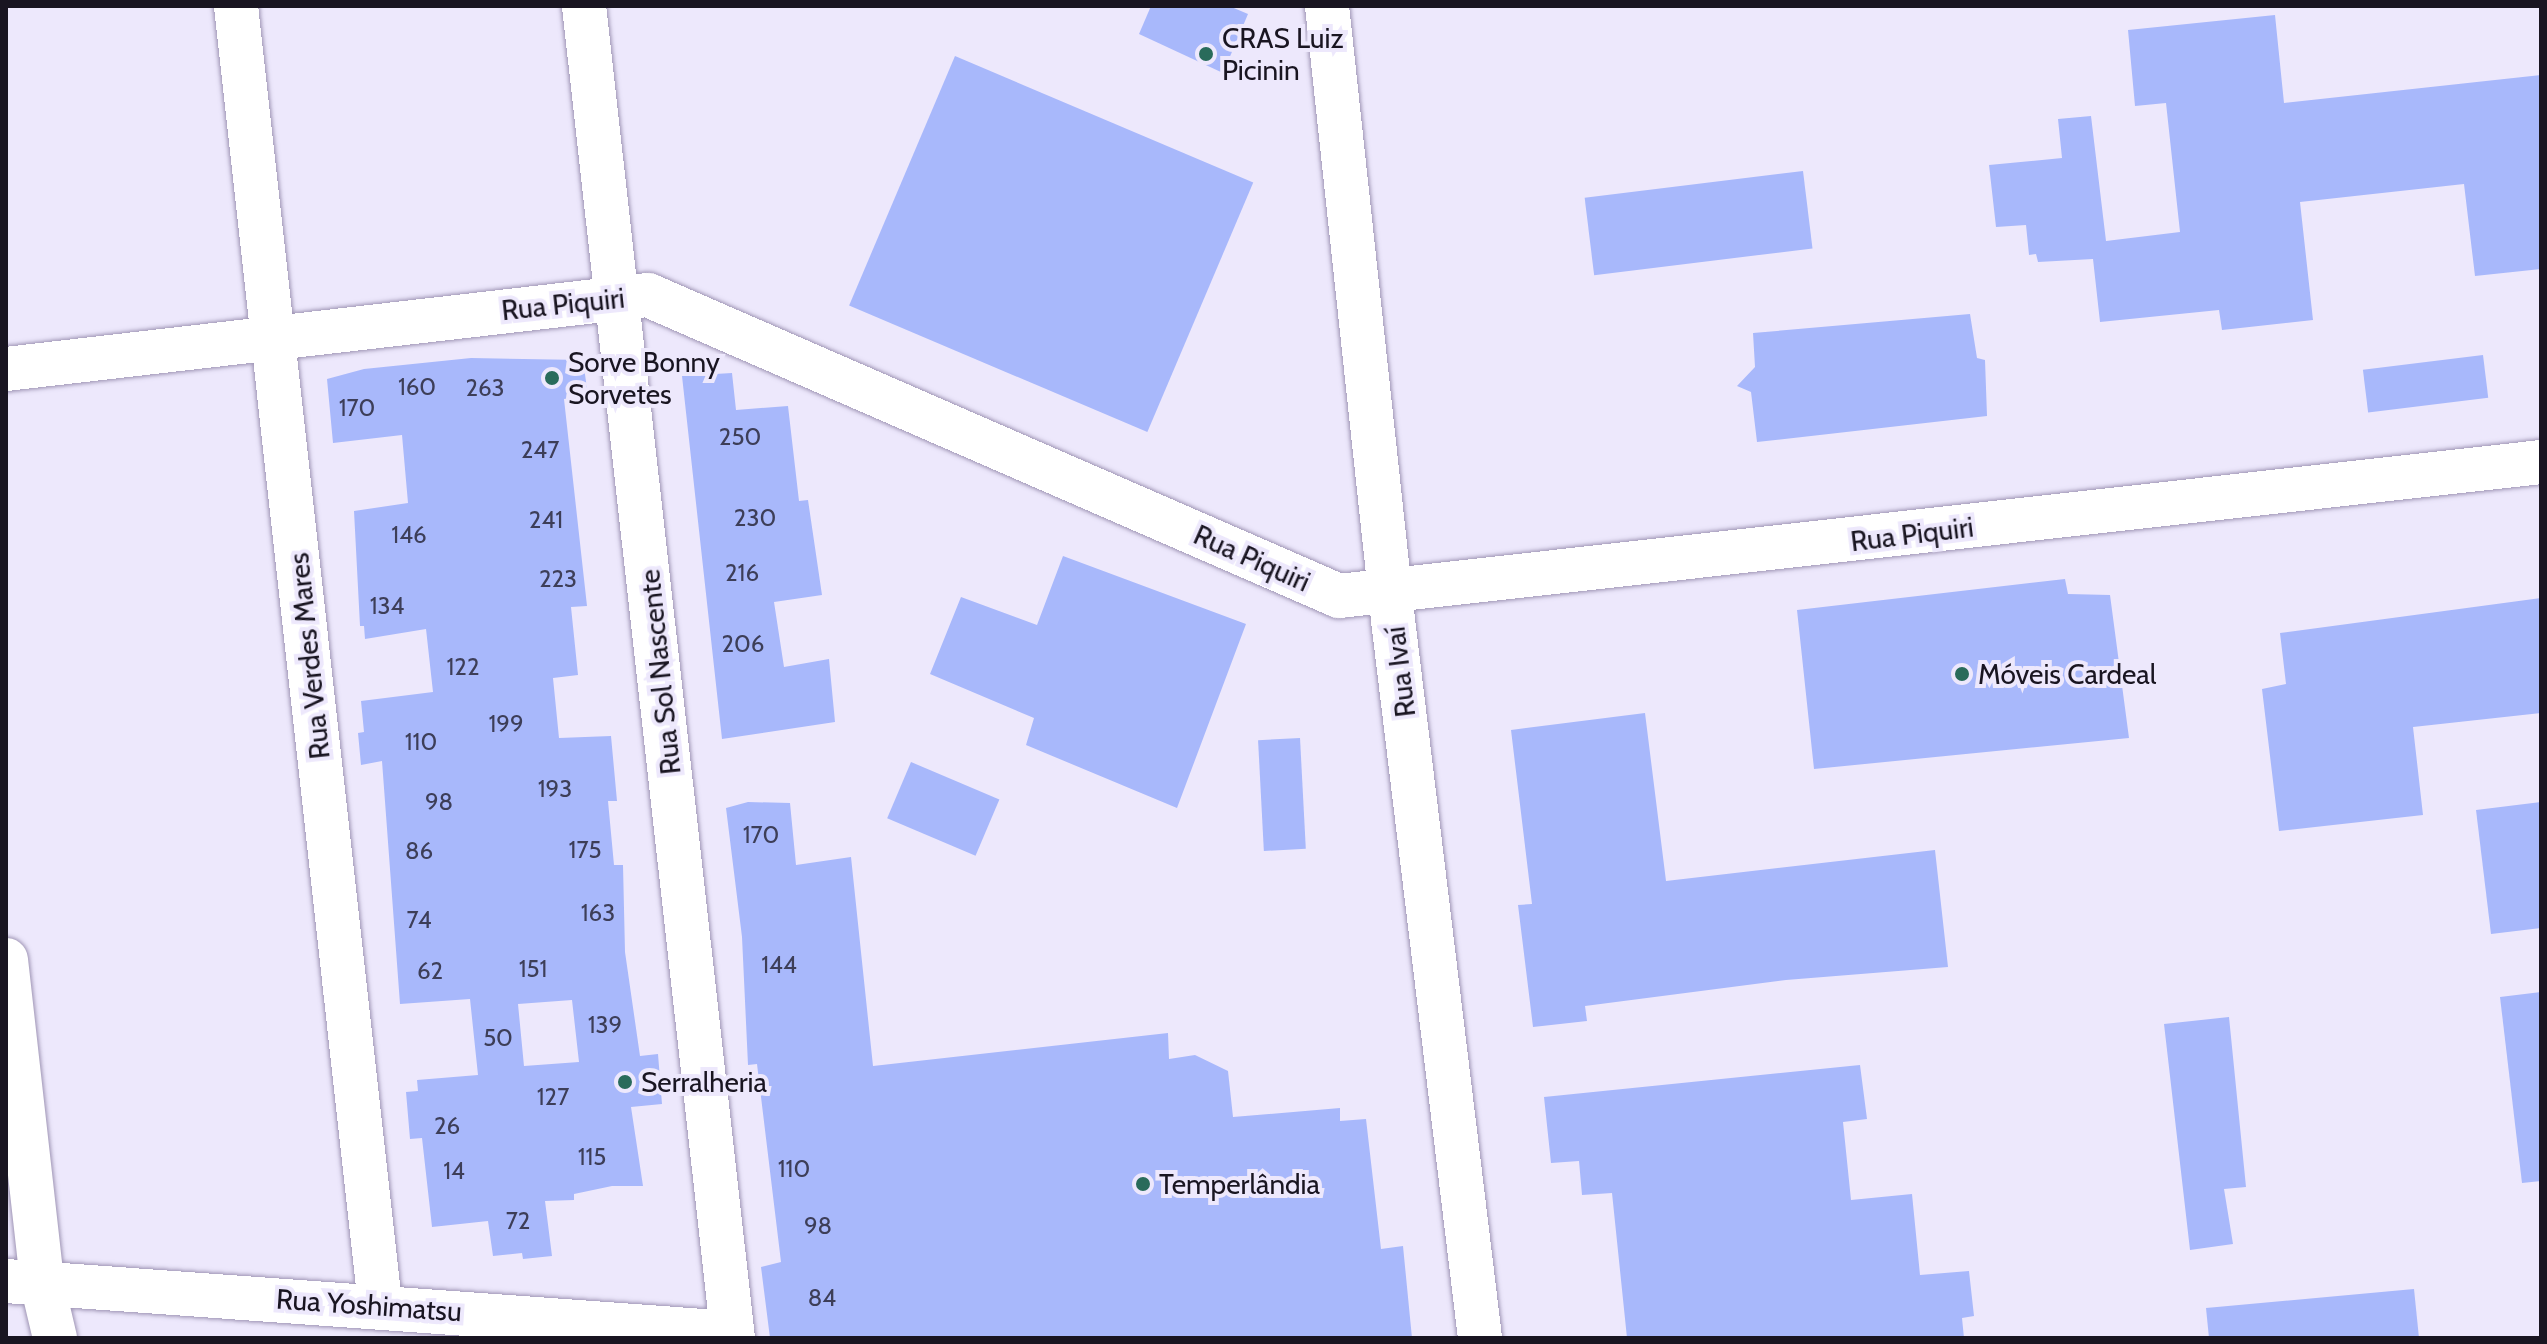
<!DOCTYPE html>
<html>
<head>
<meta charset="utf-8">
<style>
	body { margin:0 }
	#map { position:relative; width:2547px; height:1344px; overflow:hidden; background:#ede8fc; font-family:Cabin,sans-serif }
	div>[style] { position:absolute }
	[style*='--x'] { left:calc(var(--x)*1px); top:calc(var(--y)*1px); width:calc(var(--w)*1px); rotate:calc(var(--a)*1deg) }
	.building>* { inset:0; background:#a8b8fb; transform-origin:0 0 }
	.roads { filter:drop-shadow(0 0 2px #9f95b5) drop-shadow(0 0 2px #9f95b5) }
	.minor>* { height:44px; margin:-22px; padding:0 22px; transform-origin:22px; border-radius:22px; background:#fff }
	.dots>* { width:22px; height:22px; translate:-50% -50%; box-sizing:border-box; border:4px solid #ede8fc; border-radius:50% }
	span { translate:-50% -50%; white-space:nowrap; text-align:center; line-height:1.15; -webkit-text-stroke:8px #ede8fc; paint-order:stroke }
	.number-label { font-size:24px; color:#3d3e58 }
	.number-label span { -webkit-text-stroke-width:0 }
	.poi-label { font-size:28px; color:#191521 }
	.left { translate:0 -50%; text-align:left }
	.street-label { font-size:28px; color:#191521 }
	.frame { position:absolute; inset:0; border:8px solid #191521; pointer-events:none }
</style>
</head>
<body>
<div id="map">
	<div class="building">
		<i style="clip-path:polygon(1151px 6px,1229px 6px,1248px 14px,1223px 73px,1139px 34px)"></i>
		<i style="clip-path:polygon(2275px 15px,2284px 103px,2541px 75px,2541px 269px,2475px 276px,2464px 184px,2300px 202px,2313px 320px,2222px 330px,2219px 310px,2100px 322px,2093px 259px,2038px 262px,2036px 254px,2029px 255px,2026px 225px,1996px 227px,1989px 165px,2062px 158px,2058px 119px,2091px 116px,2106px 241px,2180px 232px,2166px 103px,2135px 106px,2128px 30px)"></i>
		<i style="left:955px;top:56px;width:324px;height:271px;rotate:23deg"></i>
		<i style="left:1803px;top:171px;width:78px;height:220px;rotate:83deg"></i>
		<i style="clip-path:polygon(1970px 314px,1977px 358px,1985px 360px,1987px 416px,1757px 442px,1751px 392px,1737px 386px,1755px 367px,1753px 333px)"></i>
		<i style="left:2483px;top:355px;width:43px;height:121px;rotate:83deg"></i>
		<i style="clip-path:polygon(evenodd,471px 358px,583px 360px,588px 396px,564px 399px,587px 606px,571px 607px,578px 675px,553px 678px,559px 738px,611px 736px,617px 801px,608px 801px,614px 865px,623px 865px,625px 952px,640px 1056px,658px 1054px,662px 1104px,631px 1107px,643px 1186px,612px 1186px,574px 1194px,574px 1200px,545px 1201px,552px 1256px,523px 1259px,522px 1253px,493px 1256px,488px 1221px,432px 1227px,422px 1138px,410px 1139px,406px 1092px,418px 1091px,417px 1080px,478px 1075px,470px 999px,400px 1004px,382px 761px,361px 765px,358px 733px,364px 732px,361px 701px,433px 692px,426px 629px,365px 639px,364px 626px,360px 626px,354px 511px,408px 503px,402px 435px,333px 443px,327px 379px,364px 369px,471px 358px,572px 1000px,579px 1062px,524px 1066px,518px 1004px,572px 1000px)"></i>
		<i style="clip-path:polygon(732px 373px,736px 410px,788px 406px,799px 501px,808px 500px,822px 595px,774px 602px,784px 667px,829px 659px,835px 722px,722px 739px,682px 376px)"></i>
		<i style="clip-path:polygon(1063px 556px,1246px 624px,1177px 808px,1026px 745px,1034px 718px,930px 674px,961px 597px,1037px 625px)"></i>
		<i style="clip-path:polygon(2065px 579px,2068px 594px,2110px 595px,2129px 738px,1814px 769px,1797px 610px)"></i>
		<i style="clip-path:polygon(2541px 598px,2541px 713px,2413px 727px,2423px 815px,2279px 831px,2262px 689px,2286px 684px,2280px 633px)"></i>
		<i style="clip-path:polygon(1645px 713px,1666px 881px,1935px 850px,1948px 967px,1786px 980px,1585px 1006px,1587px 1021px,1533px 1027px,1518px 905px,1532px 904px,1511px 730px)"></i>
		<i style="left:1300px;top:738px;width:111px;height:42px;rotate:87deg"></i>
		<i style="left:911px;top:762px;width:96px;height:61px;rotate:23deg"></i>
		<i style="clip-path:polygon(748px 802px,790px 803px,796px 865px,851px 857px,873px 1066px,1168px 1033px,1169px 1059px,1195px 1055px,1228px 1071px,1233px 1117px,1340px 1108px,1340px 1121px,1366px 1119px,1381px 1249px,1403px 1246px,1412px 1338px,770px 1338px,761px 1267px,781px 1262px,757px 1064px,748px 1065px,742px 937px,726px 808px)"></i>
		<i style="clip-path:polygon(2541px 802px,2541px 928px,2491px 934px,2476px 810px)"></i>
		<i style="clip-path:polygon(2541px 992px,2541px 1181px,2522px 1183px,2500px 997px)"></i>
		<i style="clip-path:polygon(2229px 1017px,2246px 1187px,2224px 1189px,2233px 1244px,2190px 1250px,2164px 1024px)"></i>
		<i style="clip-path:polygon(1860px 1065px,1867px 1119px,1843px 1122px,1851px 1200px,1912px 1194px,1920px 1275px,1969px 1271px,1974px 1316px,1962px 1318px,1964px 1338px,1627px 1338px,1612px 1193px,1582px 1195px,1579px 1161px,1551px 1163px,1544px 1097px)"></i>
		<i style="clip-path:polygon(2414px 1289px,2419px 1338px,2209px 1338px,2206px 1308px)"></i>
	</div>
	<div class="roads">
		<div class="minor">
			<i style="--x:236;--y:6;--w:1307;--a:83.67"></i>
			<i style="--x:584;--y:6;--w:1340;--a:83.62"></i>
			<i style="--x:1327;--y:6;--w:618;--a:83.86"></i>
			<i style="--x:1393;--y:620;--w:723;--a:83.09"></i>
			<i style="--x:6;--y:369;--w:646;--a:-6.58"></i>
			<i style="--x:648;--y:295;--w:754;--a:23.54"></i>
			<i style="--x:1339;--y:596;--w:1209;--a:-6.36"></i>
			<i style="--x:6;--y:960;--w:325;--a:83.6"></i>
			<i style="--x:42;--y:1283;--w:57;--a:76.7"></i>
			<i style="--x:6;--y:1281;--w:728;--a:4.1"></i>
		</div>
	</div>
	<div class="dots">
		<i style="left:1206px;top:54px;background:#296b5b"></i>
		<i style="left:552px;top:378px;background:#296b5b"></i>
		<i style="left:1962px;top:674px;background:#296b5b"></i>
		<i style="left:625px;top:1082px;background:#296b5b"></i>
		<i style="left:1143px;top:1184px;background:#296b5b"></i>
	</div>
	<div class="number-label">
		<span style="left:417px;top:387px">160</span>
		<span style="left:485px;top:388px">263</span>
		<span style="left:357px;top:408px">170</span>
		<span style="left:740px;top:437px">250</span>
		<span style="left:540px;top:450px">247</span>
		<span style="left:755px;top:518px">230</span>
		<span style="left:546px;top:520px">241</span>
		<span style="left:409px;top:535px">146</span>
		<span style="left:742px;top:573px">216</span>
		<span style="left:558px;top:579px">223</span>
		<span style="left:387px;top:606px">134</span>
		<span style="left:743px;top:644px">206</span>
		<span style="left:463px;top:667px">122</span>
		<span style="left:506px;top:724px">199</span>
		<span style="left:421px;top:742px">110</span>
		<span style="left:555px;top:789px">193</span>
		<span style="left:439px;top:802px">98</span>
		<span style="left:761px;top:835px">170</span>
		<span style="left:585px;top:850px">175</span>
		<span style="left:419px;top:851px">86</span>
		<span style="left:598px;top:913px">163</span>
		<span style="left:419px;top:920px">74</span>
		<span style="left:779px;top:965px">144</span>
		<span style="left:533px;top:969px">151</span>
		<span style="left:430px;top:971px">62</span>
		<span style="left:605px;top:1025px">139</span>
		<span style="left:498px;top:1038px">50</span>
		<span style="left:553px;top:1097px">127</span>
		<span style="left:447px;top:1126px">26</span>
		<span style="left:592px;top:1157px">115</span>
		<span style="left:794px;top:1169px">110</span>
		<span style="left:454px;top:1171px">14</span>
		<span style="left:518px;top:1221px">72</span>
		<span style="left:818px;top:1226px">98</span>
		<span style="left:822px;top:1298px">84</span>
	</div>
	<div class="poi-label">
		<span class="left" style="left:1222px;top:54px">CRAS Luiz<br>Picinin</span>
		<span class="left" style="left:568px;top:378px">Sorve Bonny<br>Sorvetes</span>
		<span class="left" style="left:1978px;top:674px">Móveis Cardeal</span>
		<span class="left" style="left:641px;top:1082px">Serralheria</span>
		<span class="left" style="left:1159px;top:1184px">Temperlândia</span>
	</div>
	<div class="street-label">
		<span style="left:563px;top:304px;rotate:-6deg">Rua Piquiri</span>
		<span style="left:1912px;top:534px;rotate:-7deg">Rua Piquiri</span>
		<span style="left:1252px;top:558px;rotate:24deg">Rua Piquiri</span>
		<span style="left:309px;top:656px;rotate:-96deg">Rua Verdes Mares</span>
		<span style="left:660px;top:672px;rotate:-96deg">Rua Sol Nascente</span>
		<span style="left:1400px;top:672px;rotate:-97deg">Rua Ivaí</span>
		<span style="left:369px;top:1305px;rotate:4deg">Rua Yoshimatsu</span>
	</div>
	<div class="frame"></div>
</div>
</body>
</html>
